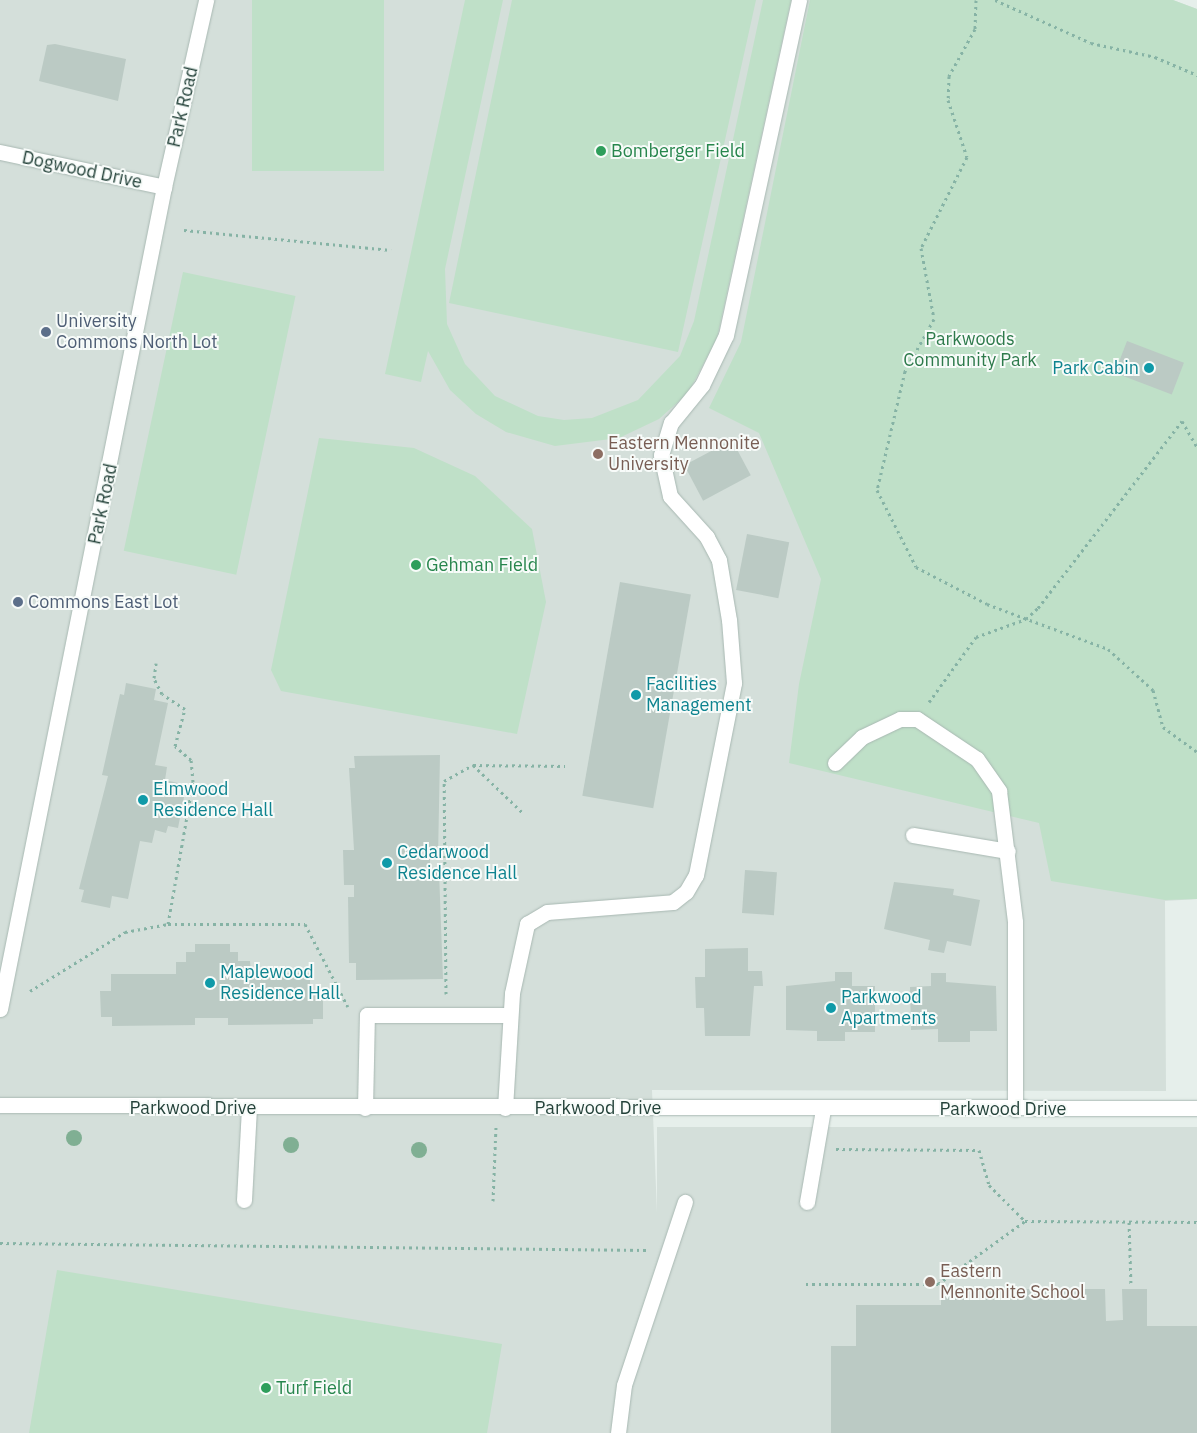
<!DOCTYPE html>
<html>
<head>
<meta charset="utf-8">
<style>
	body { margin:0 }
	#map { position:relative; width:1197px; height:1433px; overflow:hidden; background:#e6efeb; font-family:"IBM Plex Sans",sans-serif }
	div>[style] { position:absolute }
	[style*='--x'] { left:calc(var(--x)*1px); top:calc(var(--y)*1px); width:calc(var(--w)*1px); rotate:calc(var(--a)*1deg) }
	.built>* { inset:0; background:#d4dfda; transform-origin:0 0 }
	.green>* { inset:0; background:#bfe0c8; transform-origin:0 0 }
	.building>* { inset:0; background:#bbcac4; transform-origin:0 0 }
	.path>* { height:3px; margin-top:-1.5px; transform-origin:0; background:repeating-linear-gradient(90deg,#86b3a5 0 2.5px,transparent 0 6.5px) }
	.roads { filter:drop-shadow(0 0 1px #a8b8b2) drop-shadow(0 0 1px #a8b8b2) }
	.minor>* { height:15px; margin:-7.5px; padding:0 7.5px; transform-origin:7.5px; border-radius:7.5px; background:#fff }
	.trees>* { width:16px; height:16px; margin:-8px; border-radius:50%; background:#80af93 }
	.dots>* { width:14px; height:14px; translate:-50% -50%; box-sizing:border-box; border:2px solid #f7fbf9; border-radius:50% }
	span { translate:-50% -50%; white-space:nowrap; text-align:center; line-height:1.15; -webkit-text-stroke:4px #f7fbf9; paint-order:stroke }
	.street-label { font-size:18px; color:#24423a }
	.leisure-label { font-size:18px; color:#27864d }
	.left { translate:0 -50%; text-align:left }
	.service-label { font-size:18px; color:#4e5e75 }
	.park-label { font-size:18px; color:#2d7a4b }
	.culture-label { font-size:18px; color:#0d838f }
	.right { translate:-100% -50%; text-align:right }
	.education-label { font-size:18px; color:#785e54 }
</style>
</head>
<body>
<div id="map">
	<div class="built">
		<i style="clip-path:polygon(0 0,1173px 0,1197px 9px,1197px 899px,1165px 901px,1166px 1091px,652px 1090px,666px 1433px,0 1433px)"></i>
		<i style="left:657px;top:1127px;width:540px;height:306px"></i>
	</div>
	<div class="green">
		<i style="left:252px;top:0;width:132px;height:171px"></i>
		<i style="clip-path:polygon(465px 0,503px 0,445px 269px,447px 324px,465px 364px,495px 396px,538px 416px,564px 420px,592px 418px,638px 400px,680px 356px,694px 321px,763px 0,791px 0,717px 338px,688px 393px,659px 419px,619px 438px,555px 446px,506px 432px,476px 414px,450px 390px,428px 351px,421px 382px,385px 374px)"></i>
		<i style="clip-path:polygon(512px 0,756px 0,678px 352px,449px 303px)"></i>
		<i style="clip-path:polygon(810px 0,1173px 0,1197px 9px,1197px 899px,1165px 900px,1051px 881px,1039px 823px,789px 763px,799px 684px,821px 579px,759px 433px,709px 408px,741px 342px)"></i>
		<i style="left:183px;top:272px;width:115px;height:285px;rotate:12deg"></i>
		<i style="clip-path:polygon(319px 438px,414px 448px,475px 476px,532px 529px,546px 602px,517px 734px,281px 691px,271px 670px)"></i>
		<i style="clip-path:polygon(57px 1270px,502px 1344px,487px 1433px,29px 1433px)"></i>
	</div>
	<div class="building">
		<i style="clip-path:polygon(55px 44px,126px 59px,118px 101px,39px 81px,47px 45px)"></i>
		<i style="left:1127px;top:341px;width:61px;height:34px;rotate:21deg"></i>
		<i style="left:732px;top:440px;width:40px;height:54px;rotate:62deg"></i>
		<i style="left:747px;top:534px;width:43px;height:57px;rotate:11deg"></i>
		<i style="left:620px;top:582px;width:72px;height:217px;rotate:10deg"></i>
		<i style="clip-path:polygon(126px 683px,156px 689px,154px 700px,168px 703px,155px 765px,167px 767px,165px 780px,178px 783px,176px 790px,185px 792px,178px 828px,168px 826px,166px 833px,155px 830px,152px 843px,140px 841px,128px 899px,112px 896px,110px 908px,81px 902px,84px 890px,79px 889px,108px 776px,102px 775px,120px 694px,124px 695px)"></i>
		<i style="clip-path:polygon(440px 755px,438px 857px,430px 857px,430px 871px,439px 871px,443px 979px,356px 980px,356px 963px,349px 963px,348px 897px,354px 897px,354px 885px,344px 885px,343px 850px,354px 850px,349px 768px,355px 768px,354px 756px)"></i>
		<i style="left:745px;top:870px;width:32px;height:43px;rotate:4deg"></i>
		<i style="clip-path:polygon(894px 882px,954px 889px,953px 895px,980px 900px,971px 946px,947px 941px,944px 953px,928px 950px,930px 940px,884px 929px)"></i>
		<i style="clip-path:polygon(195px 944px,230px 944px,230px 952px,238px 952px,238px 961px,250px 961px,251px 973px,310px 973px,310px 992px,323px 992px,323px 1019px,313px 1019px,313px 1024px,228px 1025px,228px 1018px,195px 1018px,195px 1025px,112px 1026px,112px 1017px,101px 1017px,100px 991px,111px 991px,111px 974px,176px 974px,176px 962px,186px 962px,186px 952px,195px 952px)"></i>
		<i style="clip-path:polygon(748px 948px,748px 971px,762px 971px,763px 986px,754px 986px,750px 1036px,705px 1036px,704px 1008px,696px 1008px,695px 977px,705px 977px,705px 949px)"></i>
		<i style="clip-path:polygon(835px 972px,852px 972px,852px 986px,875px 986px,875px 1032px,845px 1032px,845px 1041px,817px 1041px,817px 1031px,786px 1030px,786px 986px,835px 981px)"></i>
		<i style="clip-path:polygon(931px 973px,946px 973px,946px 982px,996px 986px,997px 1031px,970px 1031px,970px 1042px,938px 1042px,938px 1029px,911px 1030px,910px 987px,931px 986px)"></i>
		<i style="clip-path:polygon(941px 1289px,1105px 1289px,1106px 1321px,1123px 1320px,1122px 1289px,1147px 1289px,1147px 1326px,1197px 1326px,1197px 1433px,831px 1433px,831px 1346px,856px 1346px,856px 1305px,941px 1305px)"></i>
	</div>
	<div class="path">
		<i style="--x:976;--y:0;--w:29;--a:92"></i>
		<i style="--x:975;--y:29;--w:54;--a:119"></i>
		<i style="--x:949;--y:76;--w:24;--a:92"></i>
		<i style="--x:948;--y:100;--w:60;--a:71.6"></i>
		<i style="--x:967;--y:157;--w:102;--a:116.8"></i>
		<i style="--x:921;--y:248;--w:72;--a:79.6"></i>
		<i style="--x:934;--y:319;--w:60;--a:119.1"></i>
		<i style="--x:905;--y:371;--w:122;--a:103.2"></i>
		<i style="--x:877;--y:490;--w:86;--a:63.1"></i>
		<i style="--x:916;--y:567;--w:80;--a:27.5"></i>
		<i style="--x:987;--y:604;--w:129;--a:20.4"></i>
		<i style="--x:1108;--y:649;--w:61;--a:42.3"></i>
		<i style="--x:1153;--y:690;--w:38;--a:75"></i>
		<i style="--x:1163;--y:727;--w:42;--a:36.3"></i>
		<i style="--x:995;--y:0;--w:105;--a:24.1"></i>
		<i style="--x:1091;--y:43;--w:66;--a:12.3"></i>
		<i style="--x:1155;--y:57;--w:46;--a:23.2"></i>
		<i style="--x:184;--y:230;--w:208;--a:5.5"></i>
		<i style="--x:929;--y:702;--w:80;--a:-54.1"></i>
		<i style="--x:976;--y:637;--w:53;--a:-19.8"></i>
		<i style="--x:1026;--y:619;--w:16;--a:-43"></i>
		<i style="--x:1038;--y:608;--w:236;--a:-52.4"></i>
		<i style="--x:1182;--y:421;--w:30;--a:60"></i>
		<i style="--x:473;--y:765;--w:68;--a:43.8"></i>
		<i style="--x:168;--y:924;--w:137;--a:0"></i>
		<i style="--x:305;--y:924;--w:93;--a:62.6"></i>
		<i style="--x:30;--y:991;--w:112;--a:-31.8"></i>
		<i style="--x:125;--y:932;--w:44;--a:-10.5"></i>
		<i style="--x:168;--y:924;--w:144;--a:-80"></i>
		<i style="--x:193;--y:782;--w:22;--a:-95"></i>
		<i style="--x:191;--y:760;--w:21;--a:-139"></i>
		<i style="--x:175;--y:746;--w:38;--a:-75"></i>
		<i style="--x:185;--y:709;--w:27;--a:-147"></i>
		<i style="--x:162;--y:694;--w:18;--a:-117"></i>
		<i style="--x:154;--y:678;--w:15;--a:-82"></i>
		<i style="--x:446;--y:994;--w:213;--a:-90.5"></i>
		<i style="--x:444;--y:781;--w:33;--a:-29"></i>
		<i style="--x:473;--y:765;--w:92;--a:0.6"></i>
		<i style="--x:836;--y:1149;--w:143;--a:0.4"></i>
		<i style="--x:979;--y:1150;--w:36;--a:74"></i>
		<i style="--x:989;--y:1185;--w:51;--a:45"></i>
		<i style="--x:1025;--y:1221;--w:172;--a:0.3"></i>
		<i style="--x:493;--y:1201;--w:75;--a:-87.7"></i>
		<i style="--x:1129;--y:1222;--w:63;--a:88.2"></i>
		<i style="--x:0;--y:1243;--w:647;--a:0.62"></i>
		<i style="--x:806;--y:1284;--w:132;--a:0"></i>
		<i style="--x:938;--y:1284;--w:107;--a:-35.9"></i>
	</div>
	<div class="roads">
		<div class="minor">
			<i style="--x:0;--y:152;--w:168;--a:12"></i>
			<i style="--x:835;--y:763;--w:37;--a:-44"></i>
			<i style="--x:862;--y:737;--w:42;--a:-25.3"></i>
			<i style="--x:900;--y:719;--w:17;--a:0"></i>
			<i style="--x:917;--y:719;--w:72;--a:33.7"></i>
			<i style="--x:977;--y:759;--w:39;--a:55"></i>
			<i style="--x:999;--y:791;--w:132;--a:83"></i>
			<i style="--x:1015;--y:922;--w:187;--a:90"></i>
			<i style="--x:913;--y:835;--w:96;--a:9.6"></i>
			<i style="--x:0;--y:1009;--w:838;--a:-78.72"></i>
			<i style="--x:164;--y:187;--w:192;--a:-77.3"></i>
			<i style="--x:0;--y:1105;--w:1197;--a:0.14"></i>
			<i style="--x:365;--y:1108;--w:93;--a:-88.8"></i>
			<i style="--x:367;--y:1015;--w:143;--a:0"></i>
			<i style="--x:505;--y:1108;--w:115;--a:-86.5"></i>
			<i style="--x:512;--y:993;--w:71;--a:-77.7"></i>
			<i style="--x:527;--y:924;--w:23;--a:-31"></i>
			<i style="--x:547;--y:912;--w:126;--a:-4.5"></i>
			<i style="--x:673;--y:902;--w:16;--a:-38"></i>
			<i style="--x:686;--y:892;--w:20;--a:-60"></i>
			<i style="--x:696;--y:875;--w:196;--a:-78.8"></i>
			<i style="--x:734;--y:683;--w:63;--a:-94.5"></i>
			<i style="--x:729;--y:620;--w:61;--a:-99.5"></i>
			<i style="--x:719;--y:560;--w:26;--a:-118"></i>
			<i style="--x:707;--y:537;--w:55;--a:-132.1"></i>
			<i style="--x:670;--y:496;--w:42;--a:-102.4"></i>
			<i style="--x:661;--y:455;--w:34;--a:-73"></i>
			<i style="--x:671;--y:423;--w:49;--a:-50.8"></i>
			<i style="--x:702;--y:385;--w:55;--a:-64.4"></i>
			<i style="--x:726;--y:335;--w:343;--a:-77.7"></i>
			<i style="--x:244;--y:1200;--w:92;--a:-86.9"></i>
			<i style="--x:807;--y:1202;--w:94;--a:-80.2"></i>
			<i style="--x:618;--y:1433;--w:48;--a:-82.9"></i>
			<i style="--x:624;--y:1385;--w:193;--a:-71.6"></i>
		</div>
	</div>
	<div class="trees">
		<i style="left:74px;top:1138px"></i>
		<i style="left:291px;top:1145px"></i>
		<i style="left:419px;top:1150px"></i>
	</div>
	<div class="dots">
		<i style="left:601px;top:151px;background:#2e9e5b"></i>
		<i style="left:46px;top:332px;background:#5c6f8a"></i>
		<i style="left:1149px;top:368px;background:#0f9aa8"></i>
		<i style="left:598px;top:454px;background:#8d6e63"></i>
		<i style="left:416px;top:565px;background:#2e9e5b"></i>
		<i style="left:18px;top:602px;background:#5c6f8a"></i>
		<i style="left:636px;top:695px;background:#0f9aa8"></i>
		<i style="left:143px;top:800px;background:#0f9aa8"></i>
		<i style="left:387px;top:863px;background:#0f9aa8"></i>
		<i style="left:210px;top:983px;background:#0f9aa8"></i>
		<i style="left:831px;top:1008px;background:#0f9aa8"></i>
		<i style="left:930px;top:1282px;background:#8d6e63"></i>
		<i style="left:266px;top:1388px;background:#2e9e5b"></i>
	</div>
	<div class="street-label">
		<span style="left:183px;top:107px;rotate:-77deg">Park Road</span>
		<span style="left:82px;top:170px;rotate:12deg">Dogwood Drive</span>
		<span style="left:103px;top:504px;rotate:-78deg">Park Road</span>
		<span style="left:193px;top:1108px">Parkwood Drive</span>
		<span style="left:598px;top:1108px">Parkwood Drive</span>
		<span style="left:1003px;top:1109px">Parkwood Drive</span>
	</div>
	<div class="leisure-label">
		<span class="left" style="left:611px;top:151px">Bomberger Field</span>
		<span class="left" style="left:426px;top:565px">Gehman Field</span>
		<span class="left" style="left:276px;top:1388px">Turf Field</span>
	</div>
	<div class="service-label">
		<span class="left" style="left:56px;top:332px">University<br>Commons North Lot</span>
		<span class="left" style="left:28px;top:602px">Commons East Lot</span>
	</div>
	<div class="park-label">
		<span style="left:970px;top:350px">Parkwoods<br>Community Park</span>
	</div>
	<div class="culture-label">
		<span class="right" style="left:1139px;top:368px">Park Cabin</span>
		<span class="left" style="left:646px;top:695px">Facilities<br>Management</span>
		<span class="left" style="left:153px;top:800px">Elmwood<br>Residence Hall</span>
		<span class="left" style="left:397px;top:863px">Cedarwood<br>Residence Hall</span>
		<span class="left" style="left:220px;top:983px">Maplewood<br>Residence Hall</span>
		<span class="left" style="left:841px;top:1008px">Parkwood<br>Apartments</span>
	</div>
	<div class="education-label">
		<span class="left" style="left:608px;top:454px">Eastern Mennonite<br>University</span>
		<span class="left" style="left:940px;top:1282px">Eastern<br>Mennonite School</span>
	</div>
</div>
</body>
</html>
